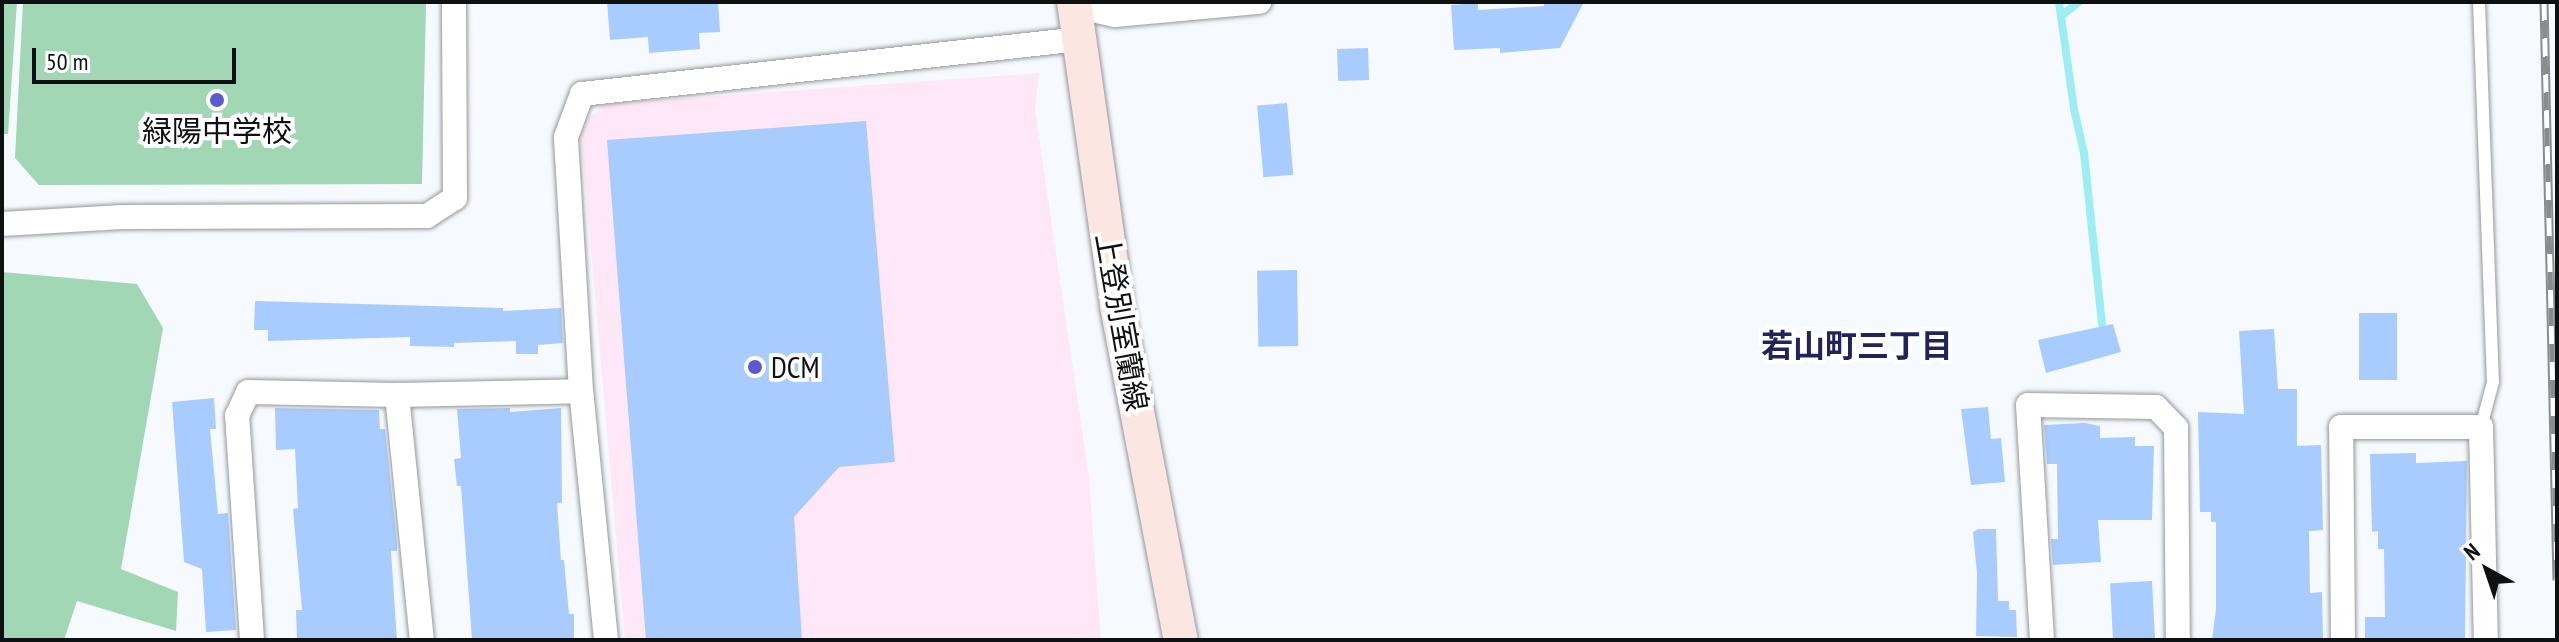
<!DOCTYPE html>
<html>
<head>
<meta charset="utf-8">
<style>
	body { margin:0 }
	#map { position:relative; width:2559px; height:642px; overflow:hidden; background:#f6faff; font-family:"PT Sans Narrow","Noto Sans JP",sans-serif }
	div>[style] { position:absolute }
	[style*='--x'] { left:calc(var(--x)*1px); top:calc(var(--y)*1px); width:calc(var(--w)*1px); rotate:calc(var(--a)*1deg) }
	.commercial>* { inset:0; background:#fee8f7 }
	.green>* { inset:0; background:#a1d7b4 }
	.stream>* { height:8px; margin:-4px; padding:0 4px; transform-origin:4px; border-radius:4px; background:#9ceef2 }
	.building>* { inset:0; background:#a7ccfd; transform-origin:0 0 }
	.roads { filter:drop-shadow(0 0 2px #95989c) drop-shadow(0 0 2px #95989c) }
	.lane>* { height:12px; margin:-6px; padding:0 6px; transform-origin:6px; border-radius:6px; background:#fff }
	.street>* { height:24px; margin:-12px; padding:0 12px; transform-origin:12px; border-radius:12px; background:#fff }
	.secondary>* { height:34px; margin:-17px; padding:0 17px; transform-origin:17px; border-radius:17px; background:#fce6e2 }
	.rail>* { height:9px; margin-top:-4.5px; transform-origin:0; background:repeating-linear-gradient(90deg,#fff 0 18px,#898b8e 0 36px); box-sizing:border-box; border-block:2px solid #898b8e }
	.dots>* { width:22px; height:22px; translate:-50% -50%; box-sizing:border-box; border:4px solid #fff; border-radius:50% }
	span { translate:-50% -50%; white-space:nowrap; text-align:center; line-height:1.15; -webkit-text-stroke:8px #fff; paint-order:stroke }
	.poi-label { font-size:30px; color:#0f1011 }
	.left { translate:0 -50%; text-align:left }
	.street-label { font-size:30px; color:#0f1011 }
	.neighbourhood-label { font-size:32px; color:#23235c; font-weight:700 }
	.frame { position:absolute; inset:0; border:4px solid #0f1011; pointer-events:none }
	.north { position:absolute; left:2447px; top:530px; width:80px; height:80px; -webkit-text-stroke:6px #fff; paint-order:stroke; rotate:320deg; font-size:22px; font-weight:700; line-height:32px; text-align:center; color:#0f1011 }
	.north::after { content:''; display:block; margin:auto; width:28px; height:36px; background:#0f1011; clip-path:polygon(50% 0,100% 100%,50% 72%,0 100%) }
	.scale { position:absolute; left:32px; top:48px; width:204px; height:36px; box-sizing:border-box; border:4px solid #0f1011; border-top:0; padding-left:10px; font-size:24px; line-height:28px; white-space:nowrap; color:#0f1011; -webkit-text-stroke:6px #fff; paint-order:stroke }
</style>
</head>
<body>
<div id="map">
	<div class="commercial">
		<i style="clip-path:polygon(1039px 73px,1035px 110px,1089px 477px,1101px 640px,625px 640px,581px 135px,589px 118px,606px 104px)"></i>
	</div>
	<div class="green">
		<i style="clip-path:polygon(2px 2px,17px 2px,8px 134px,2px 134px)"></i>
		<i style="clip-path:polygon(23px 2px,426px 2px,422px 184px,39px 185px,15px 158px)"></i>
		<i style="clip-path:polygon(2px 272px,137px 284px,163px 328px,121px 569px,178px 592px,176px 631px,77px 601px,64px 640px,2px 640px)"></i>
	</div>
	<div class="stream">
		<i style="--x:2059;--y:2;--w:108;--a:82"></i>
		<i style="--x:2074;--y:109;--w:45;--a:77.2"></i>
		<i style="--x:2084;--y:153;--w:172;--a:84"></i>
		<i style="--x:2061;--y:16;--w:23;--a:-38"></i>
	</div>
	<div class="building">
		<i style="clip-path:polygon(607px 2px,718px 2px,720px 32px,699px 33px,700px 49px,649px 53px,648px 37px,610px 40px)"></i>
		<i style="clip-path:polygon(1544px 2px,1584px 2px,1560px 48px,1500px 53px,1500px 48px,1454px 50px,1451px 5px,1478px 3px,1478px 10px,1544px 6px)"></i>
		<i style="left:1368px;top:48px;width:32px;height:31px;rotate:88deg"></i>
		<i style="left:1287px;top:103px;width:72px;height:30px;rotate:85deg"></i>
		<i style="clip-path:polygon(866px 121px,895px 462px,839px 467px,794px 517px,802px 640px,646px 640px,607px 140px)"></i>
		<i style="left:1297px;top:270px;width:76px;height:40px;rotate:89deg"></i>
		<i style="clip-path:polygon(255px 301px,503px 308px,503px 311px,561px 308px,563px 343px,538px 345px,538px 354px,516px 354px,516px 341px,454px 343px,454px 347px,410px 346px,410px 337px,268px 341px,268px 330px,254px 330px)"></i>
		<i style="left:2359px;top:313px;width:38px;height:67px"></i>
		<i style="clip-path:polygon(2113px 324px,2121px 352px,2046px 373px,2038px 340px)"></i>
		<i style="clip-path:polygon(2274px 329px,2278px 389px,2297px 389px,2297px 446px,2321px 445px,2323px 530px,2309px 531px,2310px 593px,2322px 592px,2323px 640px,2212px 640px,2216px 609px,2216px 522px,2211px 522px,2211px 512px,2200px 512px,2198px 412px,2244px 414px,2239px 331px)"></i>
		<i style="clip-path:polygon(214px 398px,216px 429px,210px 429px,218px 514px,228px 513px,236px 630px,206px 632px,202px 569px,184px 562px,172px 402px)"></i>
		<i style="clip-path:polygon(1988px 407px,1991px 439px,2001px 438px,2005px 482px,1971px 485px,1961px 409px)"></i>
		<i style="clip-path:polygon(275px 408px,379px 410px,380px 429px,385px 429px,397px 543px,397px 551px,391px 551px,397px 640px,297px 640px,296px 610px,302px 610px,293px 509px,298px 508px,295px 449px,276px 450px)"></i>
		<i style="clip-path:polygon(510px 408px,510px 412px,561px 408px,562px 503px,557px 503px,561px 560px,564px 560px,569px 614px,574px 614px,574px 640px,472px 640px,461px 486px,457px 486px,454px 459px,461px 458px,457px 409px)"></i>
		<i style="clip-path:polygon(2085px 423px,2100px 426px,2100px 438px,2135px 437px,2135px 446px,2154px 446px,2152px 520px,2098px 520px,2101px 562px,2053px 565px,2051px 539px,2058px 539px,2057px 464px,2047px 464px,2044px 425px)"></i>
		<i style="clip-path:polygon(2416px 453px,2416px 463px,2467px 461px,2465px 640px,2365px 638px,2365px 617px,2385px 617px,2384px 549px,2378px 549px,2378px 531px,2372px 532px,2370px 454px)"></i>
		<i style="clip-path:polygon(1978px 529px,1996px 529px,1998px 601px,2009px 601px,2009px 610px,2016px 610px,2017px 637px,1976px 636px,1977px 573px,1973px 532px)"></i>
		<i style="left:2152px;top:581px;width:59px;height:42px;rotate:87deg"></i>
	</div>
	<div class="roads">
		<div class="lane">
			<i style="--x:2479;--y:2;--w:380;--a:87.9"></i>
			<i style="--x:2493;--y:382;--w:47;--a:104.9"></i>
		</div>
		<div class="street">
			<i style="--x:1075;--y:6;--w:41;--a:12.7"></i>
			<i style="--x:1115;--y:15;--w:145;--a:-5.2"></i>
			<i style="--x:2;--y:224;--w:120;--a:-3.3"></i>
			<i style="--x:122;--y:217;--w:305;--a:-0.2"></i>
			<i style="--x:427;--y:216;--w:33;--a:-33"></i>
			<i style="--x:455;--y:198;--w:196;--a:-90.3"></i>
			<i style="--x:397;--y:395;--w:246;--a:84.2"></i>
			<i style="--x:252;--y:640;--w:225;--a:-93.8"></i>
			<i style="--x:237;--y:416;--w:26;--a:-65"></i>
			<i style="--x:248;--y:392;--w:149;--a:1.2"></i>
			<i style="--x:397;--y:395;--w:184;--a:-1.2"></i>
			<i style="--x:606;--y:640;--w:250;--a:-95.7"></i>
			<i style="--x:581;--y:391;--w:254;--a:-93.4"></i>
			<i style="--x:566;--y:137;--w:46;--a:-69.6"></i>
			<i style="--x:582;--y:94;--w:499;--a:-6.3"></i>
			<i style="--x:2042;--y:640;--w:235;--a:-93.4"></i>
			<i style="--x:2028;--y:405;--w:128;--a:0.9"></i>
			<i style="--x:2156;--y:407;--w:29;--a:46"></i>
			<i style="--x:2176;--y:428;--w:212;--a:89.5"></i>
			<i style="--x:2343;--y:640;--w:213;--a:-90.5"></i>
			<i style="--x:2341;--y:427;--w:140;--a:0"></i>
			<i style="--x:2481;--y:427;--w:213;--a:88.7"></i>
		</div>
		<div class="secondary">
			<i style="--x:1074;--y:2;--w:307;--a:81.9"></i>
			<i style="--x:1117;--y:306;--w:340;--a:79.2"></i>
		</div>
	</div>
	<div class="rail">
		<i style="--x:2544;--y:2;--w:578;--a:88.71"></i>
	</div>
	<div class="dots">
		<i style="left:217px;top:100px;background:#5a5ad2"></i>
		<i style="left:755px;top:367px;background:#5a5ad2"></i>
	</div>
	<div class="poi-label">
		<span style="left:217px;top:131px">緑陽中学校</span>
		<span class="left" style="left:771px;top:367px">DCM</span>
	</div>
	<div class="street-label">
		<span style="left:1122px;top:322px;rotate:80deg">上登別室蘭線</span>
	</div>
	<div class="neighbourhood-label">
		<span style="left:1857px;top:345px">若山町三丁目</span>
	</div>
	<div class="frame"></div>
	<div class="north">N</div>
	<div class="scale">50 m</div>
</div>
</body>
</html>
